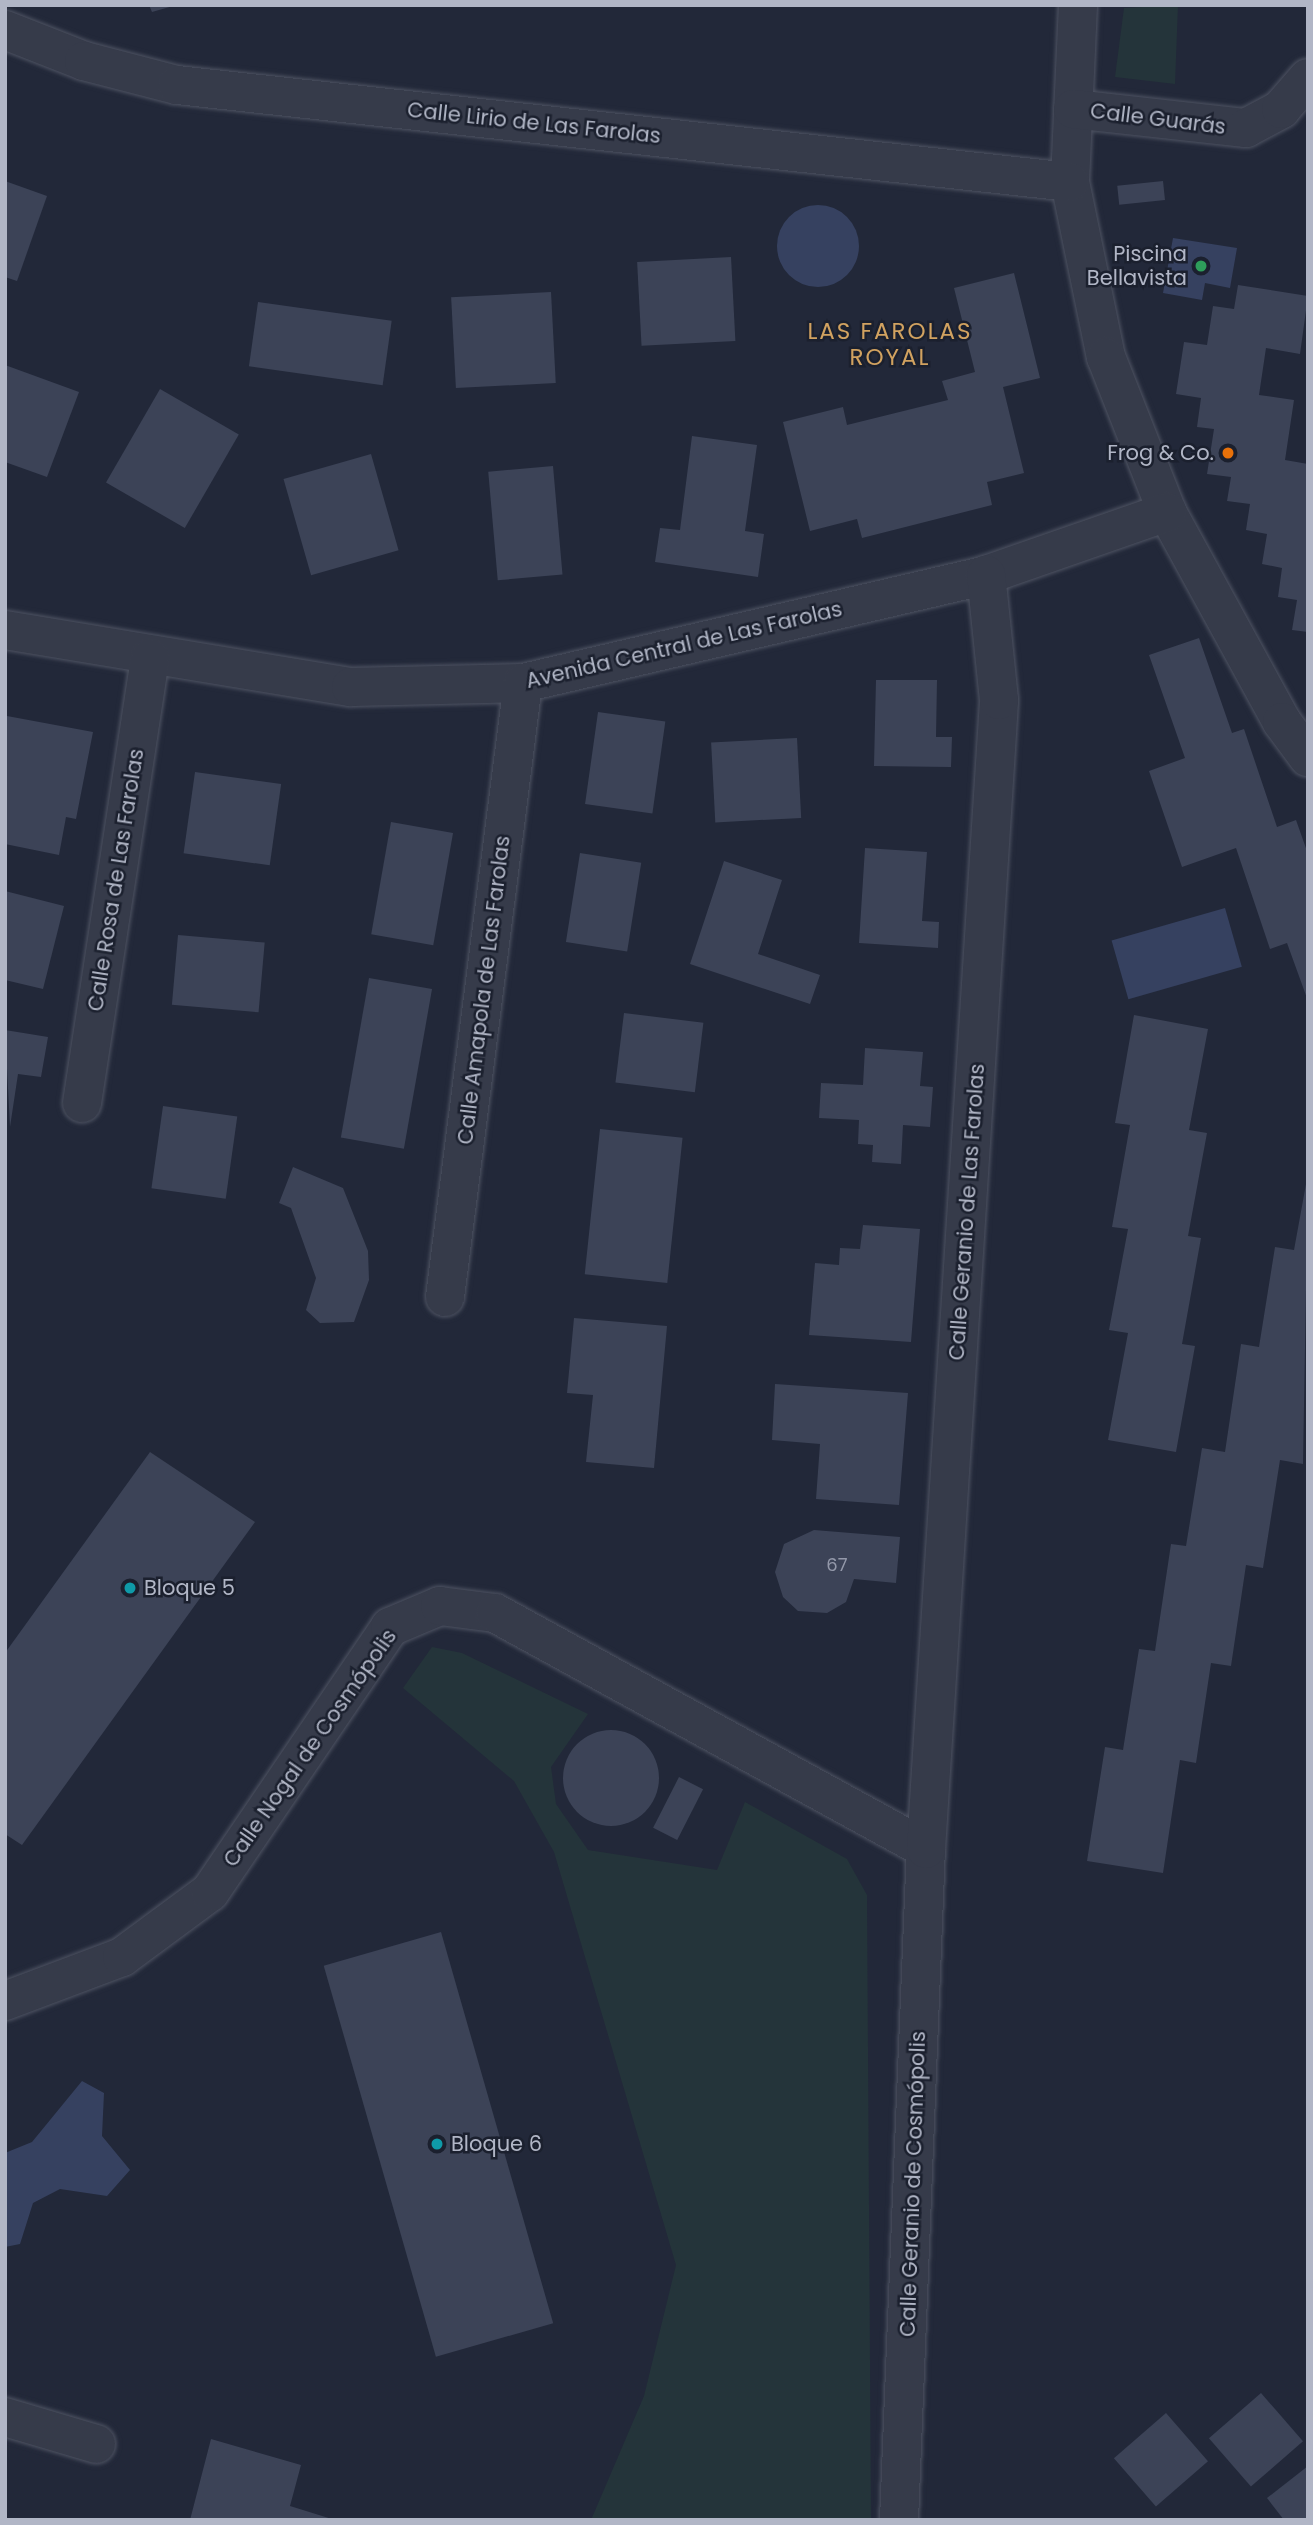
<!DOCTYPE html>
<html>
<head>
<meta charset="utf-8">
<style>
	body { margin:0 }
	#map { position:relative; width:1313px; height:2525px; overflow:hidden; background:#222839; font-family:Poppins,sans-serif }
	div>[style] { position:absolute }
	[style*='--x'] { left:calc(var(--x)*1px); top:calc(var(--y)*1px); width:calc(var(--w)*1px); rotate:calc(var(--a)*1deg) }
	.green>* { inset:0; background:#24343a }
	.water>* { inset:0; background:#364160; transform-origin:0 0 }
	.round { border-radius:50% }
	.building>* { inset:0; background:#3c4357; transform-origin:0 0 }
	.roads { filter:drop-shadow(0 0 2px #4e5362) drop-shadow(0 0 2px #4e5362) }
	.minor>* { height:38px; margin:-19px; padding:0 19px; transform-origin:19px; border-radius:19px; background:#363b4a }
	.dots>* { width:19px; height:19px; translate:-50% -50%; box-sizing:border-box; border:4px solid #1b202e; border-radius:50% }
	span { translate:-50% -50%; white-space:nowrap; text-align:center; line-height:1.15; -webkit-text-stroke:5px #1b202e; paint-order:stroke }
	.number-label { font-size:18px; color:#9499aa }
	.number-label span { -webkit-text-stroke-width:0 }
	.street-label { font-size:21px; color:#b1b6c6 }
	.poi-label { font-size:21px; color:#b1b6c6 }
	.right { translate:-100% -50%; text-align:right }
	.left { translate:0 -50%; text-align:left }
	.neighbourhood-label { font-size:23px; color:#d1a260; letter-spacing:2px }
	.frame { position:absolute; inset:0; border:7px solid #b1b6c6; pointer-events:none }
</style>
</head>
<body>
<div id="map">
	<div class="green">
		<i style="clip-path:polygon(1178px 5px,1175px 84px,1115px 77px,1124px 8px)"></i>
		<i style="clip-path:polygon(432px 1647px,462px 1653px,588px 1714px,551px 1767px,556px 1804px,588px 1850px,717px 1870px,745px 1802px,847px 1859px,867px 1895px,871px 2520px,591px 2520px,644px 2396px,676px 2265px,554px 1852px,514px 1781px,403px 1688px)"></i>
	</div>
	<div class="water">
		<i class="round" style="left:777px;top:205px;width:82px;height:82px"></i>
		<i style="clip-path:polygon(1173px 238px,1237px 248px,1230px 288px,1205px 283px,1202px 300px,1163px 293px)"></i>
		<i style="left:1225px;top:908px;width:61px;height:118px;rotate:74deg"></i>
		<i style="clip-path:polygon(82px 2081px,104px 2093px,102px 2136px,130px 2170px,107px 2196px,60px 2189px,33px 2203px,20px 2244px,5px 2247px,5px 2153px,32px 2142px)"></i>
	</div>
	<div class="building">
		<i style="clip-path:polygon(149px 5px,173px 5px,173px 6px,152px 12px)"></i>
		<i style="clip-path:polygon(5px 181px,47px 196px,17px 281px,5px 277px)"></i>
		<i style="left:1163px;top:181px;width:19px;height:46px;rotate:84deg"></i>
		<i style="left:731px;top:257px;width:84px;height:94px;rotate:87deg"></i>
		<i style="clip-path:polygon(1014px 273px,1040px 378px,1003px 387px,1024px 473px,987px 482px,992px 505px,862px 538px,857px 519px,810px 531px,783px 422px,843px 407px,847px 425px,948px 400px,942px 381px,975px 372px,954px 288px)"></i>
		<i style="clip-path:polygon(1238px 285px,1308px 296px,1300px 354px,1266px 348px,1259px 395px,1294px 400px,1285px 460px,1308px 464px,1308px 632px,1292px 630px,1297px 600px,1278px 597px,1282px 568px,1262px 564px,1267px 534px,1246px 530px,1250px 504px,1227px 501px,1231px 477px,1207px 474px,1214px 429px,1197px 427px,1201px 398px,1176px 394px,1184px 342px,1207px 345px,1213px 306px,1234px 309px)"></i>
		<i style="left:551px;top:292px;width:91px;height:100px;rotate:87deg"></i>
		<i style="left:258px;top:302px;width:135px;height:65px;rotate:8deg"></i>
		<i style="clip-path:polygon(5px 365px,79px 392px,47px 477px,5px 462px)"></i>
		<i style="left:160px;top:389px;width:91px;height:108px;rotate:30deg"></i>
		<i style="clip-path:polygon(692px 436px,757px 445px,745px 531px,764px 534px,758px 577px,655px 562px,660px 528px,680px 530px)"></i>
		<i style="left:371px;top:454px;width:100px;height:91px;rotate:74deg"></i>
		<i style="left:553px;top:466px;width:109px;height:65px;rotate:85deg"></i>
		<i style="clip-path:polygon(1199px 638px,1232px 733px,1244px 729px,1277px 827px,1296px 820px,1308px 854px,1308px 1001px,1287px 943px,1270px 949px,1236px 848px,1182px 867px,1149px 771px,1185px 758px,1149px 655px)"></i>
		<i style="clip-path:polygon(876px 680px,937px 680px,936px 737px,952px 737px,951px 767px,874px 766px)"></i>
		<i style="left:598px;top:712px;width:68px;height:93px;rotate:8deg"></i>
		<i style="clip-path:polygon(7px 716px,93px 732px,76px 819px,66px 817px,59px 855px,5px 844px)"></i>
		<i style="left:797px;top:738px;width:80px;height:86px;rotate:87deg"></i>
		<i style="left:195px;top:772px;width:87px;height:82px;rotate:8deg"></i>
		<i style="left:391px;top:822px;width:63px;height:114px;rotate:10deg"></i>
		<i style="clip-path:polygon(865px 848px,927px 852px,922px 921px,939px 922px,938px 948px,859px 943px)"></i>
		<i style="left:580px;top:853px;width:62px;height:90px;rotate:9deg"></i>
		<i style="clip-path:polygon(724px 861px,782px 880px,758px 954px,820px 975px,810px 1004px,690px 964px)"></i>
		<i style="clip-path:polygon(5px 891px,64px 906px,43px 989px,5px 980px)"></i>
		<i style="left:178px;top:935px;width:87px;height:70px;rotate:5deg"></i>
		<i style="left:369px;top:978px;width:64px;height:162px;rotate:10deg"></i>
		<i style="left:624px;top:1013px;width:80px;height:70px;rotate:7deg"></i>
		<i style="clip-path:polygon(1134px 1015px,1208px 1029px,1189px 1130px,1207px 1133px,1188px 1236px,1201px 1238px,1182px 1344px,1195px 1346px,1176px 1452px,1108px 1440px,1128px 1333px,1109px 1330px,1128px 1229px,1112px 1227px,1130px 1125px,1115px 1123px)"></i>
		<i style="clip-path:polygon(5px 1030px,48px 1037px,41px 1077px,18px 1074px,10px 1127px)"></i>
		<i style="clip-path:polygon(865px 1048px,923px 1052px,920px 1086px,933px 1087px,930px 1127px,903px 1125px,901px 1164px,872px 1162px,873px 1145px,858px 1144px,859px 1120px,819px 1118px,821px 1083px,863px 1085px)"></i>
		<i style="left:163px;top:1106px;width:75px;height:83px;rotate:8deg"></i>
		<i style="left:600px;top:1129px;width:83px;height:146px;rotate:6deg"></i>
		<i style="clip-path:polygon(293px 1167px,343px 1188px,368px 1251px,369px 1280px,354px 1322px,320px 1323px,306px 1310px,316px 1278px,291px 1208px,279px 1203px)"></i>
		<i style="clip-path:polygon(1308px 1173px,1303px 1464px,1280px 1460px,1263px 1568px,1246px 1565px,1231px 1666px,1211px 1663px,1196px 1763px,1180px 1760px,1163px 1873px,1087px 1861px,1105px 1747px,1123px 1750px,1139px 1649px,1155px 1651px,1171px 1544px,1186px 1546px,1202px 1448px,1225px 1452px,1241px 1344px,1259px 1347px,1275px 1247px,1294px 1250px)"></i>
		<i style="clip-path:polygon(863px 1225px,920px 1229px,911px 1342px,809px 1335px,815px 1263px,839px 1265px,840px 1248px,860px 1249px)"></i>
		<i style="clip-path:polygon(574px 1318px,667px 1326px,654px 1468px,586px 1462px,593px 1395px,567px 1393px)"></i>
		<i style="clip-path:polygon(775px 1384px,908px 1393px,899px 1505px,816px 1499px,820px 1444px,772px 1440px)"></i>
		<i style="clip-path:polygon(150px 1452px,255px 1522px,22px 1845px,5px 1834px,5px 1653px)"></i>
		<i style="clip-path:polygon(814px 1530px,900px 1537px,896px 1583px,854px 1579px,846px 1602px,827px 1613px,798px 1611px,783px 1597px,775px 1572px,784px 1544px)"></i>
		<i class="round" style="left:563px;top:1730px;width:96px;height:96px"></i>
		<i style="left:679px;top:1777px;width:27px;height:57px;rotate:27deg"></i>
		<i style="left:441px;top:1932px;width:407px;height:122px;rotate:74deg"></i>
		<i style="left:1261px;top:2393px;width:64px;height:69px;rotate:49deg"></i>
		<i style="left:1166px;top:2413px;width:64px;height:69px;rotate:49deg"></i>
		<i style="clip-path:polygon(211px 2439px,301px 2465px,290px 2506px,335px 2520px,190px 2520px)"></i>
		<i style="clip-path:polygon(1308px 2466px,1308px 2520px,1284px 2520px,1267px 2498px)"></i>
	</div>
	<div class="roads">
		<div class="minor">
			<i style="--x:1078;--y:5;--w:177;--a:92.6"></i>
			<i style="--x:1070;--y:182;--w:179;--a:78.4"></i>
			<i style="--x:1106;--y:357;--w:167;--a:68.5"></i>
			<i style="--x:1167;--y:512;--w:239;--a:61.3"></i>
			<i style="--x:1282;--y:722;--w:44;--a:53.4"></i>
			<i style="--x:5;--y:30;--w:85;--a:21.4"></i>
			<i style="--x:84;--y:61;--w:96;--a:14.5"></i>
			<i style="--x:177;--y:85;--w:898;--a:6.2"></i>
			<i style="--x:1073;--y:109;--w:174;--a:6.3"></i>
			<i style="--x:1246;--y:128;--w:40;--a:-28"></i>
			<i style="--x:1281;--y:109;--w:41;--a:-48.9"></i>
			<i style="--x:5;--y:630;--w:351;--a:9.4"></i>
			<i style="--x:351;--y:687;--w:172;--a:-1.3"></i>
			<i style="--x:523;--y:683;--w:475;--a:-13.1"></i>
			<i style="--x:986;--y:575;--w:192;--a:-19.2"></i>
			<i style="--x:82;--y:1103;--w:450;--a:-81.3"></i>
			<i style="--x:445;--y:1297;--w:619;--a:-82.76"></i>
			<i style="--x:5;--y:2001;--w:125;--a:-20.6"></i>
			<i style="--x:122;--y:1957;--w:109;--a:-36.5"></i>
			<i style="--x:210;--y:1892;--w:320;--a:-55.8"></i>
			<i style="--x:390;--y:1627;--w:54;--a:-22.8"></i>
			<i style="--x:440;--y:1606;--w:55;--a:7.3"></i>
			<i style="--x:495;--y:1613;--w:491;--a:28.7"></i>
			<i style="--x:5;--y:2417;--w:95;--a:16.5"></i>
			<i style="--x:899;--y:2520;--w:672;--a:-87.7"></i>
			<i style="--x:926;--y:1849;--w:1151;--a:-86.36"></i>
			<i style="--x:999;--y:700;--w:126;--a:-95.9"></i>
		</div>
	</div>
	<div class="dots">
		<i style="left:1201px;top:266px;background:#2e9e5b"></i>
		<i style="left:1228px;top:453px;background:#e8710a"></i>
		<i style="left:130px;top:1588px;background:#0f9aa8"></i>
		<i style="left:437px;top:2144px;background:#0f9aa8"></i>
	</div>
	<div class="number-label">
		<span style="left:837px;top:1565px">67</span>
	</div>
	<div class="street-label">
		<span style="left:1158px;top:119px;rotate:7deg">Calle Guarás</span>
		<span style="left:534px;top:123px;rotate:6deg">Calle Lirio de Las Farolas</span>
		<span style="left:684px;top:645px;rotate:-13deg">Avenida Central de Las Farolas</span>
		<span style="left:116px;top:880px;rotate:-81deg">Calle Rosa de Las Farolas</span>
		<span style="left:484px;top:990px;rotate:-83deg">Calle Amapola de Las Farolas</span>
		<span style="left:967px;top:1212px;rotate:-86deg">Calle Geranio de Las Farolas</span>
		<span style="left:310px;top:1748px;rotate:-55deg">Calle Nogal de Cosmópolis</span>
		<span style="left:913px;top:2184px;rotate:-88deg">Calle Geranio de Cosmópolis</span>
	</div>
	<div class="poi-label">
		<span class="right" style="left:1187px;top:266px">Piscina<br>Bellavista</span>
		<span class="right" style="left:1214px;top:453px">Frog &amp; Co.</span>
		<span class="left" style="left:144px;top:1588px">Bloque 5</span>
		<span class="left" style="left:451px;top:2144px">Bloque 6</span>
	</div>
	<div class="neighbourhood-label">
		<span style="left:890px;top:344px">LAS FAROLAS<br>ROYAL</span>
	</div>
	<div class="frame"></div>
</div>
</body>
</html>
